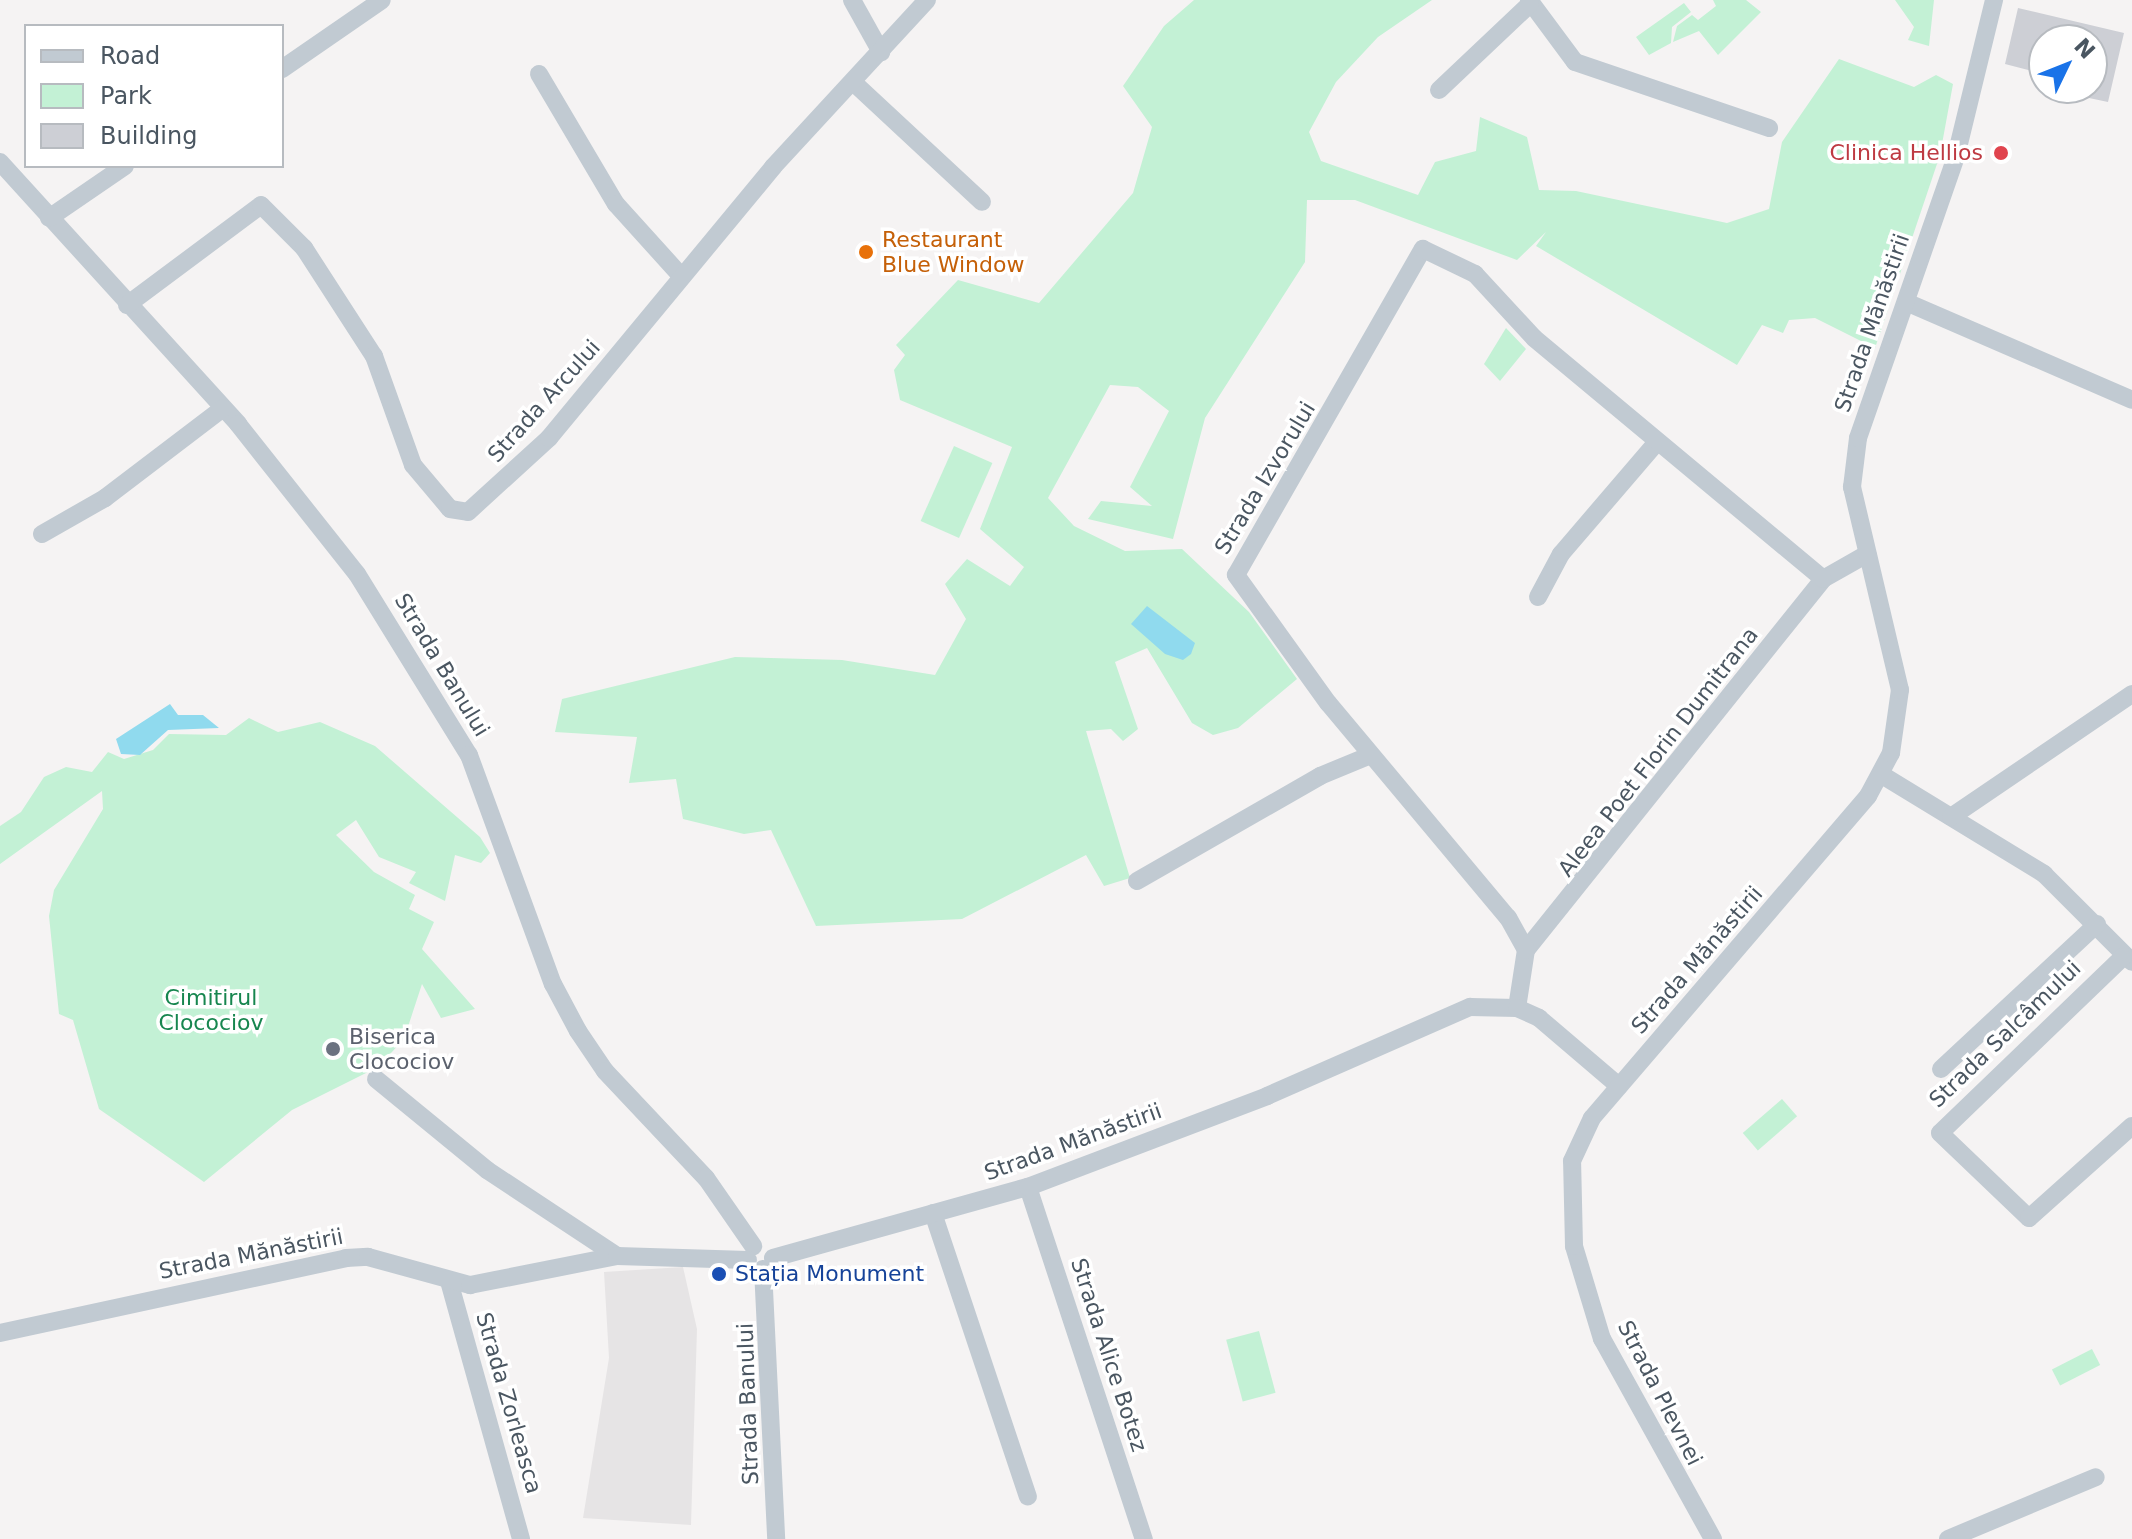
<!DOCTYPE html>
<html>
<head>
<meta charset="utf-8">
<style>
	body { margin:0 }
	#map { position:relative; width:2132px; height:1539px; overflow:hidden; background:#f5f3f3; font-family:"DejaVu Sans",sans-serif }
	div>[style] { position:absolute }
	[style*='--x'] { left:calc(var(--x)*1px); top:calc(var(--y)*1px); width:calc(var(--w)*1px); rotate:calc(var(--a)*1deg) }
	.education>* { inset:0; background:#e6e4e5 }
	.green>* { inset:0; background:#c3f1d5; transform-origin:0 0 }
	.water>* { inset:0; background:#90daee }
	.building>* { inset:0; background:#cdcfd5 }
	.minor>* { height:18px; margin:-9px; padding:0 9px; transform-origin:9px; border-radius:9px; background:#c1cad2 }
	.dots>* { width:22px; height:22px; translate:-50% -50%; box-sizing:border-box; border:4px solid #fff; border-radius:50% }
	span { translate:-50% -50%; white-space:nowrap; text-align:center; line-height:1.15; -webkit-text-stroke:7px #fff; paint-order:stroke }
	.health-label { font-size:22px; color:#be3a42 }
	.right { translate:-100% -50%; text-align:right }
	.food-label { font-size:22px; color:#c56008 }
	.left { translate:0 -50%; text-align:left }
	.street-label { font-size:22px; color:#4a5661 }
	.park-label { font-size:22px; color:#17864f }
	.worship-label { font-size:22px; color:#5b616d }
	.transit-label { font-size:22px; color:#164399 }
	.legend { position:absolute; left:24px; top:24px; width:260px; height:144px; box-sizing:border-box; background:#fff; border:2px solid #b7bbc0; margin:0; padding:10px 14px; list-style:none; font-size:24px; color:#4a5661 }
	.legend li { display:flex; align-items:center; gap:16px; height:40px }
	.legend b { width:40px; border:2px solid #b7bbc0 }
	.north { position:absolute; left:2028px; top:24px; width:80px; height:80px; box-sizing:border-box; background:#fff; border:2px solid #b7bbc0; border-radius:50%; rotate:47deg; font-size:22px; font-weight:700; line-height:32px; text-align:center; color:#4a5661 }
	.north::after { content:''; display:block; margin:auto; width:28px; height:36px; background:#1a73e8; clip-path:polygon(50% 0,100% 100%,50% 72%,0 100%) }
</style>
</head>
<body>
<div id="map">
	<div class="education">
		<i style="clip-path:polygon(683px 1267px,697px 1329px,691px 1525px,583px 1518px,609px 1358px,604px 1272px)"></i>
	</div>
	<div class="green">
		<i style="clip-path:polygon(1194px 0,1432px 0,1378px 37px,1336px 82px,1309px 132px,1321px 161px,1418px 195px,1435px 162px,1476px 151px,1480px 117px,1527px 137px,1539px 190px,1576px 191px,1727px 223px,1769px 209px,1782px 142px,1839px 59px,1914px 87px,1936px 75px,1953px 84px,1940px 155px,1875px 348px,1815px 318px,1789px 320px,1783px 333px,1762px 325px,1737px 365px,1536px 246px,1546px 232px,1517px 260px,1355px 200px,1307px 200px,1305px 262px,1205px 418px,1173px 539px,1088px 519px,1101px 501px,1152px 506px,1130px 487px,1169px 411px,1138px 387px,1110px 385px,1048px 498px,1074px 526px,1125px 551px,1182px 549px,1249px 612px,1297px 679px,1238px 728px,1213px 735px,1192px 723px,1147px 648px,1115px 662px,1138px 729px,1123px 741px,1111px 729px,1086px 731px,1130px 878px,1104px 886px,1086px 855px,962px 919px,816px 926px,771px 830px,744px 834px,683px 819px,676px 779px,629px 783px,637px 737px,555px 732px,562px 699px,735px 657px,842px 660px,935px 675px,966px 619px,945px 584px,967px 559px,1010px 586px,1024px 567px,980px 529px,1012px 447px,900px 400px,894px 370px,905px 355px,896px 345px,958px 280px,1039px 303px,1133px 193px,1152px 127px,1123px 86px,1164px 26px)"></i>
		<i style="clip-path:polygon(1713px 0,1746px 0,1761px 12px,1718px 55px,1699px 31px,1673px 42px,1677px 26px,1692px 15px,1698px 20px,1716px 6px)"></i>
		<i style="clip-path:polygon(1895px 0,1934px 0,1929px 46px,1908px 40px,1914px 27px)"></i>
		<i style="clip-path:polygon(1684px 3px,1691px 12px,1672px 27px,1671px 43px,1649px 55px,1636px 37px)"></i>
		<i style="clip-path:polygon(1506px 328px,1526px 349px,1500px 381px,1484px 364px)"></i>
		<i style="left:954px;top:446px;width:42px;height:82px;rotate:24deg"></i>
		<i style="clip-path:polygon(249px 718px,278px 732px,320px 722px,375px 746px,480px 837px,490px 853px,481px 863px,455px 855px,445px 901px,409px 883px,416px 872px,379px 857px,356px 820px,336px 835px,374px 872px,415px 895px,409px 909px,434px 922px,422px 949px,475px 1009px,441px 1018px,422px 984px,404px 1039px,378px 1067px,292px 1110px,204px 1182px,99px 1109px,73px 1020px,59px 1014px,49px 916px,54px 890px,103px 809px,102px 791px,0 864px,0 826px,21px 812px,44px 777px,66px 767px,92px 772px,108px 752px,124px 759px,153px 750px,169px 734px,226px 735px)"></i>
		<i style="left:1782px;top:1099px;width:23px;height:52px;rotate:49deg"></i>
		<i style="left:1259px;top:1331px;width:64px;height:34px;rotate:75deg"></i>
		<i style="left:2092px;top:1349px;width:18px;height:45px;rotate:63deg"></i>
	</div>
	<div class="water">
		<i style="clip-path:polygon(1147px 606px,1195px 643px,1191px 654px,1183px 660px,1165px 654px,1131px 624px)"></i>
		<i style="clip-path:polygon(170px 704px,178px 715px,203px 715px,219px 728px,168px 730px,140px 755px,121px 754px,116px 739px)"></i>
	</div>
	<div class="building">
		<i style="clip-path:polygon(2018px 8px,2124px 33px,2108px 102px,2089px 98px,2092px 40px,2044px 40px,2044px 74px,2005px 64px)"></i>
	</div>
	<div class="minor">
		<i style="--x:852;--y:0;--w:60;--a:60.9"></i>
		<i style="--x:1529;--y:0;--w:77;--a:53.4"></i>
		<i style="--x:1575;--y:62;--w:205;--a:18.8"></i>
		<i style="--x:282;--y:69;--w:121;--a:-34.6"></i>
		<i style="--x:539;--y:74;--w:151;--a:59.4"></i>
		<i style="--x:616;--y:204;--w:98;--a:47.9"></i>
		<i style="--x:853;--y:82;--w:176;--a:42.9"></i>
		<i style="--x:1439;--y:90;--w:125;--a:-43.4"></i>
		<i style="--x:0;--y:162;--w:354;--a:47.7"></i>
		<i style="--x:238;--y:424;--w:191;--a:51.6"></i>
		<i style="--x:357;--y:574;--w:213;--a:58.3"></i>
		<i style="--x:469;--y:755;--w:244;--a:69.9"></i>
		<i style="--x:553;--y:984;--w:53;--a:62"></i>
		<i style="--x:578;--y:1031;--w:48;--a:56"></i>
		<i style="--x:605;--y:1071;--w:147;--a:46.7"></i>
		<i style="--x:706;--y:1178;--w:83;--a:55.3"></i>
		<i style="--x:49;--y:218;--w:92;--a:-34.4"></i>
		<i style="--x:1906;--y:302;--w:246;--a:23.4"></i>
		<i style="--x:127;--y:305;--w:167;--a:-36.7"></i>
		<i style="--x:261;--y:205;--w:61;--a:45"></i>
		<i style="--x:304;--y:248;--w:129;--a:57.1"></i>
		<i style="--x:374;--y:356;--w:116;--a:70.3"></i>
		<i style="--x:413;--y:465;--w:57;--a:49.9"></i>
		<i style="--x:450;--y:509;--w:18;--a:9"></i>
		<i style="--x:468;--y:512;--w:110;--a:-42.4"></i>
		<i style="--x:549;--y:438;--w:352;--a:-50.4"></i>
		<i style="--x:773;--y:167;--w:227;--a:-47.3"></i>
		<i style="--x:42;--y:534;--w:73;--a:-29.7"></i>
		<i style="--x:105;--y:498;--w:148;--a:-37.3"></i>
		<i style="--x:1538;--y:597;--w:49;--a:-61.9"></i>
		<i style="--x:1561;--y:554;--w:148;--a:-49.4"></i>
		<i style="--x:1882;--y:775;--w:190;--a:31.4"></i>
		<i style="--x:2044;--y:874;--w:124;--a:45"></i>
		<i style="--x:1951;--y:817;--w:219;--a:-34.2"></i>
		<i style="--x:1137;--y:881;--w:211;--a:-29.8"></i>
		<i style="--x:1320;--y:776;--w:55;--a:-22.4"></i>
		<i style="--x:1526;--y:950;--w:475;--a:-51.3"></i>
		<i style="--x:1823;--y:579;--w:51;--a:-29.6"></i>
		<i style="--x:2124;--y:956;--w:255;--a:136.1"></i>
		<i style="--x:1940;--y:1133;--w:123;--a:43.7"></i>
		<i style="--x:2029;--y:1218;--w:138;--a:-41.8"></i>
		<i style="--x:1517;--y:1008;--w:59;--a:-81.2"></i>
		<i style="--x:1526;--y:950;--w:37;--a:-119"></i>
		<i style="--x:1508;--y:918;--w:280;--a:-129.9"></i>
		<i style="--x:1328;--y:703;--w:158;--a:-125.7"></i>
		<i style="--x:1236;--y:575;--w:376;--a:-60.2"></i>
		<i style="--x:1423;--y:249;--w:58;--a:25.7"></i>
		<i style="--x:1475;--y:274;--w:87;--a:47.3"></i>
		<i style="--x:1534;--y:338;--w:376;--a:39.8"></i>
		<i style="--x:1941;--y:1069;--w:213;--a:-42.9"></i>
		<i style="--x:376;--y:1079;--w:144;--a:39.3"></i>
		<i style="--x:487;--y:1170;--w:156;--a:33.5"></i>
		<i style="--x:1028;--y:1187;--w:371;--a:71.8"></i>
		<i style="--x:933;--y:1213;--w:299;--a:71.5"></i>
		<i style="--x:773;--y:1258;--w:265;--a:-15.6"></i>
		<i style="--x:1028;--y:1187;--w:256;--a:-20.8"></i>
		<i style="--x:1267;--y:1096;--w:222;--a:-23.7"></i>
		<i style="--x:1470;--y:1007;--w:47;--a:1.2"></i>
		<i style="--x:1517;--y:1008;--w:24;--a:24"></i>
		<i style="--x:1539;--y:1018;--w:105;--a:40.4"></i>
		<i style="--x:763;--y:1269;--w:270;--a:87.2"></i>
		<i style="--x:449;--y:1281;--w:268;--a:74.4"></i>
		<i style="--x:0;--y:1333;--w:354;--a:-12.2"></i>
		<i style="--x:346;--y:1258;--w:22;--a:-3"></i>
		<i style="--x:368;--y:1257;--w:106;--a:15.4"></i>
		<i style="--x:470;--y:1285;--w:150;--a:-11.2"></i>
		<i style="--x:617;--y:1256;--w:131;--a:1.7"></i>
		<i style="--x:1713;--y:1539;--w:229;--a:-119"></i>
		<i style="--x:1602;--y:1339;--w:97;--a:-106.8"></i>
		<i style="--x:1574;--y:1246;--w:85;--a:-91.3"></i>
		<i style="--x:1572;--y:1161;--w:47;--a:-65.1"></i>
		<i style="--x:1592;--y:1118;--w:424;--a:-49.4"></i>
		<i style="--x:1868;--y:796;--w:49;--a:-61.9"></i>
		<i style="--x:1891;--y:753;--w:64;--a:-81.9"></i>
		<i style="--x:1900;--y:690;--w:209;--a:-103.3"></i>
		<i style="--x:1852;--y:487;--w:49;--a:-83"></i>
		<i style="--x:1858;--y:438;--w:299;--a:-70.8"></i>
		<i style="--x:1956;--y:156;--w:161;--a:-76.3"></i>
		<i style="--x:1948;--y:1539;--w:160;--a:-22.7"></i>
	</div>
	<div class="dots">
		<i style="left:2001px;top:153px;background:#e0444e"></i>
		<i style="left:866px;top:252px;background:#e8710a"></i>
		<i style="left:333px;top:1049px;background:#6b7280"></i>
		<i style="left:719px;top:1274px;background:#1a4fb4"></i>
	</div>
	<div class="health-label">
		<span class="right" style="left:1983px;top:153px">Clinica Hellios</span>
	</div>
	<div class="food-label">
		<span class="left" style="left:882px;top:252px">Restaurant<br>Blue Window</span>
	</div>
	<div class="street-label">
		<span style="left:1872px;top:323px;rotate:-71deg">Strada Mănăstirii</span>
		<span style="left:544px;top:401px;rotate:-48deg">Strada Arcului</span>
		<span style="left:1265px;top:478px;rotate:-59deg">Strada Izvorului</span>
		<span style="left:442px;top:665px;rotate:59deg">Strada Banului</span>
		<span style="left:1658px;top:752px;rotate:-52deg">Aleea Poet Florin Dumitrana</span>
		<span style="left:1697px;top:960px;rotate:-49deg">Strada Mănăstirii</span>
		<span style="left:2005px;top:1034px;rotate:-44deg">Strada Salcâmului</span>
		<span style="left:1073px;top:1142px;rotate:-20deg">Strada Mănăstirii</span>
		<span style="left:251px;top:1254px;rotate:-11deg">Strada Mănăstirii</span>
		<span style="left:1109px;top:1355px;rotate:72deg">Strada Alice Botez</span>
		<span style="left:1660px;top:1393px;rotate:63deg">Strada Plevnei</span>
		<span style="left:509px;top:1403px;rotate:74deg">Strada Zorleasca</span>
		<span style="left:748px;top:1404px;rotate:-92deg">Strada Banului</span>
	</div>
	<div class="park-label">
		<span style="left:211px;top:1010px">Cimitirul<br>Clocociov</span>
	</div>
	<div class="worship-label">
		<span class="left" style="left:349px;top:1049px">Biserica<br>Clocociov</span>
	</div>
	<div class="transit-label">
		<span class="left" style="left:735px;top:1274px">Stația Monument</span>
	</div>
	<ul class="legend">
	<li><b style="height:10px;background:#c1cad2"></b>Road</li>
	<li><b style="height:22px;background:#c3f1d5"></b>Park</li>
	<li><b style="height:22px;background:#cdcfd5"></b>Building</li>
	</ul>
	<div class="north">N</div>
</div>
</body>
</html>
